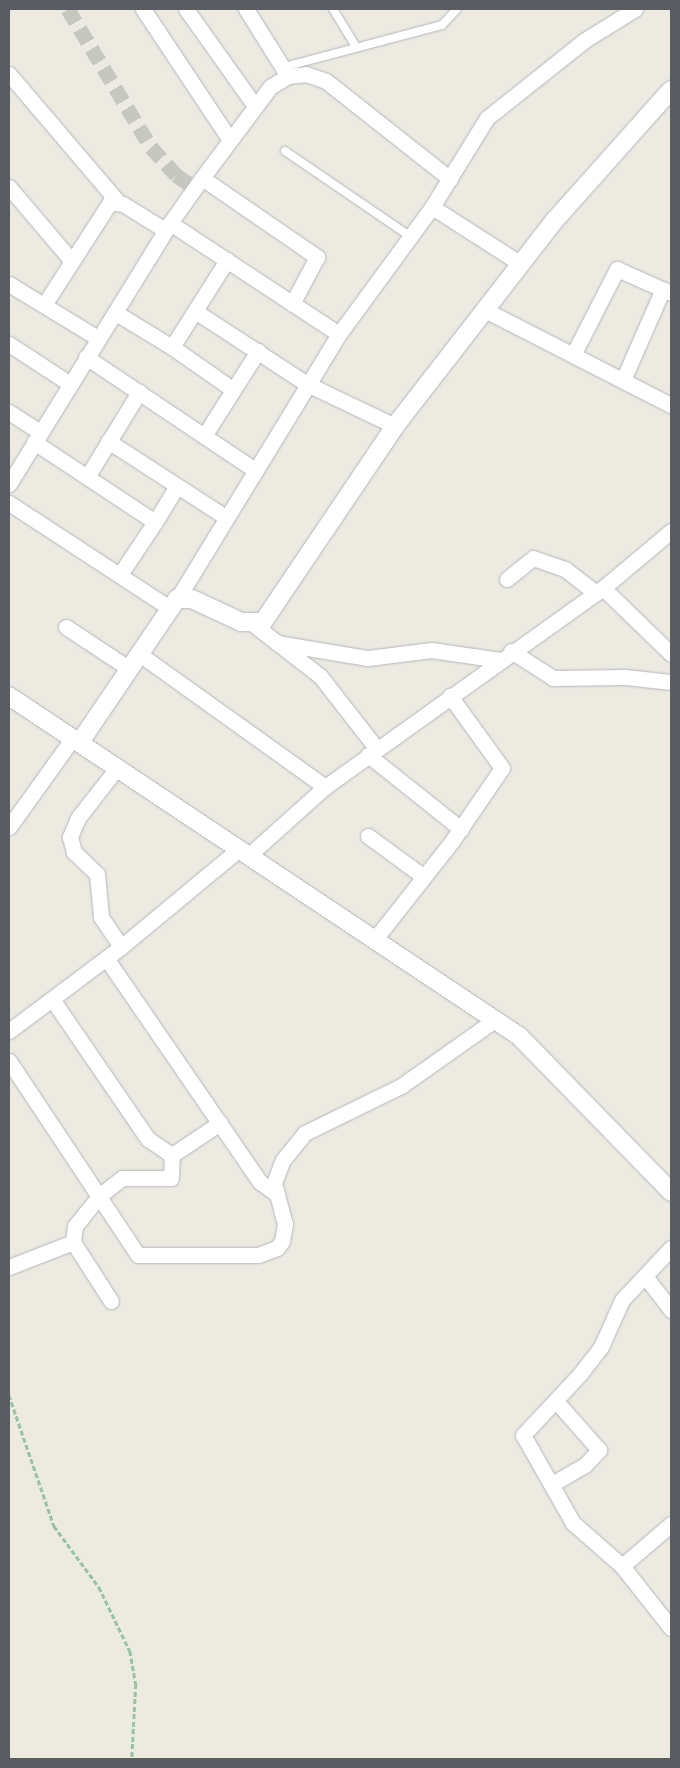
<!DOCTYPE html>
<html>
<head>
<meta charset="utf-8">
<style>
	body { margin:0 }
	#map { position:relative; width:680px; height:1768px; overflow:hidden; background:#eceae1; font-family:"Space Grotesk",sans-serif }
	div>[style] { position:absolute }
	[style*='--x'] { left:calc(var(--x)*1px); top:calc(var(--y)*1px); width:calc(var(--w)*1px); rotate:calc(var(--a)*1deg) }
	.minor-tunnel>* { height:15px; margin-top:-7.5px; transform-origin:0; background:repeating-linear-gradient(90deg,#c7c7c1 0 15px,transparent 0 23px) }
	.path>* { height:2.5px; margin-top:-1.25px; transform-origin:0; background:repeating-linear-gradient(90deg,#96c4a3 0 5px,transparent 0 7.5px) }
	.roads { filter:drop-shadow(0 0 1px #b3b7bb) drop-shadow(0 0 1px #b3b7bb) }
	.service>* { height:8px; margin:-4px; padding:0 4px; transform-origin:4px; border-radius:4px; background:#fff }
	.minor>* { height:15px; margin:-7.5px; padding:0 7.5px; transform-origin:7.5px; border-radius:7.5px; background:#fff }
	.tertiary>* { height:18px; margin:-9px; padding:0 9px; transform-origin:9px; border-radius:9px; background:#fff }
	span { translate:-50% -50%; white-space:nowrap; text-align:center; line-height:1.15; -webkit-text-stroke:4px #fff; paint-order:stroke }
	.frame { position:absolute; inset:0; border:10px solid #595d61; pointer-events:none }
</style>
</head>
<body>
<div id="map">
	<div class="minor-tunnel">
		<i style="--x:68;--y:9;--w:161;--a:59"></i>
		<i style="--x:151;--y:147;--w:38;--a:48"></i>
		<i style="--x:176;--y:175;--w:23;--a:34"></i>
	</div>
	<div class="path">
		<i style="--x:9;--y:1395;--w:139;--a:71"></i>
		<i style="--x:54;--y:1526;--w:76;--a:53.6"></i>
		<i style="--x:99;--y:1587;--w:71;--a:64.2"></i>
		<i style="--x:130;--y:1651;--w:34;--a:80"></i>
		<i style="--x:136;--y:1684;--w:75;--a:93.1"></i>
	</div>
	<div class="roads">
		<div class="service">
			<i style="--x:333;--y:9;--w:42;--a:58.6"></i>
			<i style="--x:284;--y:67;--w:163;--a:-14.9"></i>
			<i style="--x:442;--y:25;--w:22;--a:-47"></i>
			<i style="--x:285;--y:151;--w:149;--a:34.3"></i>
		</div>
		<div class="minor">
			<i style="--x:143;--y:9;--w:157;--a:56.4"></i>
			<i style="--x:186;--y:9;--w:119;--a:54.6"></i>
			<i style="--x:246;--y:9;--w:79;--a:57.9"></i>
			<i style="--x:9;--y:74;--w:167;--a:49.6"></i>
			<i style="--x:202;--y:178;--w:114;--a:-53.2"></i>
			<i style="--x:270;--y:87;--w:21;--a:-31"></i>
			<i style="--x:288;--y:76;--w:18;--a:-6"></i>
			<i style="--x:306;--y:74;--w:21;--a:19"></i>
			<i style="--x:326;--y:81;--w:158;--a:38.3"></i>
			<i style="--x:9;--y:187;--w:96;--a:49.7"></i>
			<i style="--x:432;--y:207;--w:106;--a:32.6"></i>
			<i style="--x:170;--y:223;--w:55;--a:-54.6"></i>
			<i style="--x:202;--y:178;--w:140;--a:34.5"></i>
			<i style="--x:317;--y:257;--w:53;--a:118"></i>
			<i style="--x:9;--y:284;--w:105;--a:31.4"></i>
			<i style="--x:44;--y:305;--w:122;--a:-57.3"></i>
			<i style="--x:110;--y:202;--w:13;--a:9"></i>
			<i style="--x:123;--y:204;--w:49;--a:31.8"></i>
			<i style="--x:485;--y:310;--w:209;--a:27.1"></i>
			<i style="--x:195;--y:311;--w:134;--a:33.1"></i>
			<i style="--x:307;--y:384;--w:98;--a:25.5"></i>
			<i style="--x:116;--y:313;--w:66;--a:31.3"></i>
			<i style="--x:172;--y:347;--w:103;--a:-57.7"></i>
			<i style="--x:339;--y:334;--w:157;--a:-53.8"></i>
			<i style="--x:432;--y:207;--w:105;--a:-58.3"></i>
			<i style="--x:487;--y:118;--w:125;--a:-38.5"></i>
			<i style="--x:585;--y:40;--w:59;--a:-31.8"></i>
			<i style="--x:9;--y:344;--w:73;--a:33.3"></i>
			<i style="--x:172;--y:347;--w:73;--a:35"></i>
			<i style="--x:573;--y:355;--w:97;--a:-62.9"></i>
			<i style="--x:617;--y:269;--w:59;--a:24"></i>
			<i style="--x:86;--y:357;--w:201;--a:33.8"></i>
			<i style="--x:623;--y:380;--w:99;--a:-66.3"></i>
			<i style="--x:9;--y:412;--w:37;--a:33"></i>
			<i style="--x:204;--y:436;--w:101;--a:-57.6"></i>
			<i style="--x:108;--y:441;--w:138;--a:32.9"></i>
			<i style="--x:34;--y:442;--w:64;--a:33.4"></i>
			<i style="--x:9;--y:484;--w:307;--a:-58.3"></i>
			<i style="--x:170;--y:223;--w:202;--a:33.3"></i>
			<i style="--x:339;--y:334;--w:311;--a:121.4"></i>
			<i style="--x:9;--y:503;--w:190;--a:33.2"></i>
			<i style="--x:155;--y:522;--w:42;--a:-58.6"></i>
			<i style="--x:121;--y:573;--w:61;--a:-56.3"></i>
			<i style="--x:155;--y:522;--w:82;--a:-146.5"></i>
			<i style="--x:87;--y:477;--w:100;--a:-58.5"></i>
			<i style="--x:507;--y:579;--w:33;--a:-39"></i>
			<i style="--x:533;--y:558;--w:34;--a:19"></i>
			<i style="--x:565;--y:569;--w:39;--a:38"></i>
			<i style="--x:603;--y:588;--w:95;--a:44.1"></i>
			<i style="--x:253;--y:624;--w:85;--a:37.8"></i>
			<i style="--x:320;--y:676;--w:93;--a:52"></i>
			<i style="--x:66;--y:627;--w:74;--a:33.5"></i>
			<i style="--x:277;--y:643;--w:92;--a:9.4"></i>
			<i style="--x:368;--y:658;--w:64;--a:-7.2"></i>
			<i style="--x:431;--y:650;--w:70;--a:8.2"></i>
			<i style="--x:511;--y:651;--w:50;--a:32.7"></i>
			<i style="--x:553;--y:678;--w:72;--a:-0.8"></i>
			<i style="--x:625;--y:677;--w:46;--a:6.2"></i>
			<i style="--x:138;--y:653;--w:230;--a:35.6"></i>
			<i style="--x:368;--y:755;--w:119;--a:38.5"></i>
			<i style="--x:117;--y:768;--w:63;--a:128"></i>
			<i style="--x:78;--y:818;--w:21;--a:113"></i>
			<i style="--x:70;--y:837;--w:16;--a:75"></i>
			<i style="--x:74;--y:852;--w:32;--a:44"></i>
			<i style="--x:97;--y:874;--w:43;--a:84.7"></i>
			<i style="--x:101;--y:917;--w:36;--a:56"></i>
			<i style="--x:9;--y:827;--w:110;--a:-54.3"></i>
			<i style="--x:368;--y:836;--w:69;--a:36.2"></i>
			<i style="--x:248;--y:856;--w:103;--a:-41.9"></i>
			<i style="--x:325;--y:787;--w:342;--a:-35.6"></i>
			<i style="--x:603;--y:588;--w:89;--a:-40"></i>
			<i style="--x:375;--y:939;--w:125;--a:-51.8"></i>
			<i style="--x:452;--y:841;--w:88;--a:-55.6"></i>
			<i style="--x:502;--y:768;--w:89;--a:-125.8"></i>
			<i style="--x:106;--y:958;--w:272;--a:55.5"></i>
			<i style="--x:260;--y:1182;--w:19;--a:36"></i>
			<i style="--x:52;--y:999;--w:170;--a:55.6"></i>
			<i style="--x:148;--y:1139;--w:29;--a:34"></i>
			<i style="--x:9;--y:1031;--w:140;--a:-36.9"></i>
			<i style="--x:121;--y:947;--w:152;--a:-39.7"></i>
			<i style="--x:9;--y:1061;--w:233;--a:56.4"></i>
			<i style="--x:138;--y:1255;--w:120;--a:0"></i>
			<i style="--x:258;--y:1255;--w:20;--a:-20"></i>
			<i style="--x:277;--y:1248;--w:9;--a:-54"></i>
			<i style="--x:282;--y:1241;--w:17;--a:-80"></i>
			<i style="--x:285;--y:1224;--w:42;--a:-105"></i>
			<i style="--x:274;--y:1183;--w:25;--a:-69"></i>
			<i style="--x:283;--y:1160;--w:35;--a:-51"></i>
			<i style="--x:305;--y:1133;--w:107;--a:-26.1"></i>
			<i style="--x:401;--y:1086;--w:116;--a:-35.2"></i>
			<i style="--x:671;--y:1248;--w:71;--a:133.3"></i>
			<i style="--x:622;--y:1300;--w:51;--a:114.1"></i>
			<i style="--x:601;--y:1347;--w:33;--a:128"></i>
			<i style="--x:581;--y:1373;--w:85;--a:133.1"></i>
			<i style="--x:523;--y:1435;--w:101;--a:60.4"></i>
			<i style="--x:573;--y:1523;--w:65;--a:41.3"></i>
			<i style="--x:622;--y:1566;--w:79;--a:51.7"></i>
			<i style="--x:9;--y:1267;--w:69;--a:-21.3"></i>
			<i style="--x:645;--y:1276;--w:43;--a:52.6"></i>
			<i style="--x:111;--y:1301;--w:70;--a:-122.8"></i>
			<i style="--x:73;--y:1242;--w:16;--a:-83"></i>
			<i style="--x:75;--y:1226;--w:38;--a:-51"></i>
			<i style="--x:99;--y:1196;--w:29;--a:-38"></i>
			<i style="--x:122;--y:1178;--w:49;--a:0"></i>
			<i style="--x:171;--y:1178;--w:23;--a:-88"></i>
			<i style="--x:172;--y:1155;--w:58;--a:-33.7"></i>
			<i style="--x:552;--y:1484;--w:38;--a:-30"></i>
			<i style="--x:585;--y:1465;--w:21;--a:-47"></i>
			<i style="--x:599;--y:1450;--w:65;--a:-131.3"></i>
			<i style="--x:622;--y:1566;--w:65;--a:-40.6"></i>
		</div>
		<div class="tertiary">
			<i style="--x:9;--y:696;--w:613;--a:33.69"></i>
			<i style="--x:519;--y:1036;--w:218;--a:45.7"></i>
			<i style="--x:80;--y:742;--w:173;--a:-55.9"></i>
			<i style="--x:177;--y:599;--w:15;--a:0"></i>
			<i style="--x:192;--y:599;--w:54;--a:25.1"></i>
			<i style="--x:241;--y:622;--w:22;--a:0"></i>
			<i style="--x:263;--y:622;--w:236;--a:-56"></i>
			<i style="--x:395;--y:426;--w:261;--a:-52.2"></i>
			<i style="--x:555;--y:220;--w:174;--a:-48.3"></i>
		</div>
	</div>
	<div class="frame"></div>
</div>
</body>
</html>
